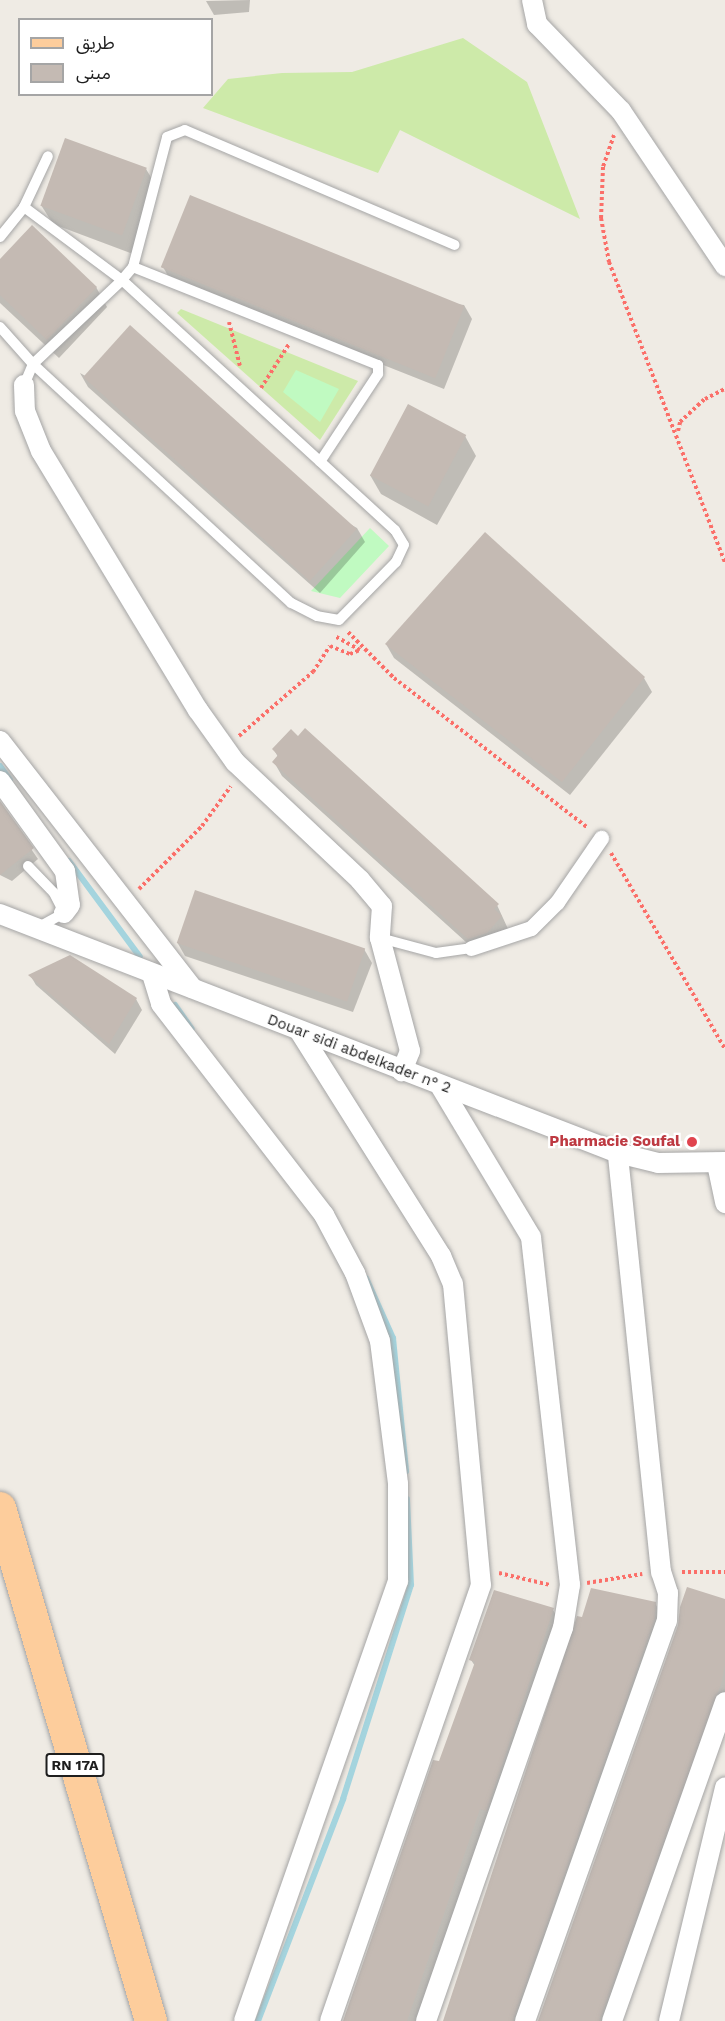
<!DOCTYPE html>
<html>
<head>
<meta charset="utf-8">
<style>
	body { margin:0 }
	#map { position:relative; width:725px; height:2021px; overflow:hidden; background:#efebe4; font-family:"Work Sans","Noto Sans Arabic",sans-serif }
	div>[style] { position:absolute }
	[style*='--x'] { left:calc(var(--x)*1px); top:calc(var(--y)*1px); width:calc(var(--w)*1px); rotate:calc(var(--a)*1deg) }
	.grass>* { inset:0; background:#cdeaa9 }
	.park>* { inset:0; background:#c0fac1 }
	.shadow>* { inset:0; background:#0003 }
	.stream>* { height:6px; margin:-3px; padding:0 3px; transform-origin:3px; border-radius:3px; background:#a4d4de }
	.building>* { inset:0; background:#c4bab3; transform-origin:0 0 }
	.path>* { height:4px; margin-top:-2px; transform-origin:0; background:repeating-linear-gradient(90deg,#fb6f69 0 3px,transparent 0 6px) }
	.roads { filter:drop-shadow(0 0 2px #a5a5a5) drop-shadow(0 0 2px #a5a5a5) }
	.service>* { height:10px; margin:-5px; padding:0 5px; transform-origin:5px; border-radius:5px; background:#fff }
	.pedestrian>* { height:15px; margin:-7.5px; padding:0 7.5px; transform-origin:7.5px; border-radius:7.5px; background:#fff }
	.minor>* { height:20px; margin:-10px; padding:0 10px; transform-origin:10px; border-radius:10px; background:#fff }
	.primary>* { height:32px; margin:-16px; padding:0 16px; transform-origin:16px; border-radius:16px; background:#fdcd9c }
	.dots>* { width:16px; height:16px; translate:-50% -50%; box-sizing:border-box; border:3px solid #fff; border-radius:50% }
	span { translate:-50% -50%; white-space:nowrap; text-align:center; line-height:1.15; -webkit-text-stroke:4.5px #fff; paint-order:stroke }
	.shield-label span { padding:2px 4px; background:#fff; border:2px solid; border-radius:4px; -webkit-text-stroke-width:0 }
	.shield-label { font-size:14px; color:#1e1e1e; font-weight:700 }
	.street-label { font-size:15px; color:#1e1e1e }
	.health-label { font-size:15px; color:#be3a42; font-weight:700 }
	.right { translate:-100% -50%; text-align:right }
	.legend { position:absolute; left:18px; top:18px; width:195px; height:78px; box-sizing:border-box; background:#fff; border:2px solid #a5a5a5; margin:0; padding:8px 10px; list-style:none; font-size:18px; color:#1e1e1e }
	.legend li { display:flex; align-items:center; gap:12px; height:30px }
	.legend b { width:30px; border:2px solid #a5a5a5 }
</style>
</head>
<body>
<div id="map">
	<div class="grass">
		<i style="clip-path:polygon(463px 38px,527px 82px,580px 219px,400px 130px,378px 173px,203px 108px,228px 79px,282px 73px,352px 72px)"></i>
		<i style="clip-path:polygon(181px 309px,358px 381px,320px 440px,177px 313px)"></i>
	</div>
	<div class="park">
		<i style="clip-path:polygon(296px 370px,339px 389px,320px 422px,283px 392px)"></i>
		<i style="clip-path:polygon(370px 528px,389px 546px,340px 598px,311px 591px)"></i>
	</div>
	<div class="shadow">
		<i style="clip-path:polygon(250px 0,249px 12px,214px 15px,206px 1px)"></i>
		<i style="clip-path:polygon(146px 169px,158px 189px,133px 254px,53px 224px,41px 205px)"></i>
		<i style="clip-path:polygon(0 261px,96px 287px,107px 307px,59px 358px,0 303px)"></i>
		<i style="clip-path:polygon(163px 267px,464px 305px,472px 319px,444px 389px,171px 281px)"></i>
		<i style="clip-path:polygon(80px 373px,357px 528px,365px 542px,320px 593px,88px 387px)"></i>
		<i style="clip-path:polygon(465px 436px,476px 456px,437px 525px,381px 494px,370px 475px)"></i>
		<i style="clip-path:polygon(386px 644px,644px 678px,652px 692px,570px 795px,394px 658px)"></i>
		<i style="clip-path:polygon(298px 738px,497px 905px,509px 931px,477px 952px,282px 776px,274px 762px,278px 757px,274px 750px)"></i>
		<i style="clip-path:polygon(0 804px,38px 859px,12px 881px,0 875px)"></i>
		<i style="clip-path:polygon(177px 942px,364px 949px,372px 963px,353px 1012px,185px 956px)"></i>
		<i style="clip-path:polygon(30px 975px,136px 999px,142px 1010px,115px 1054px,36px 985px)"></i>
		<i style="clip-path:polygon(725px 1600px,725px 1692px,609px 2021px,539px 2021px)"></i>
		<i style="clip-path:polygon(655px 1603px,661px 1614px,522px 2021px,444px 2021px,583px 1619px)"></i>
		<i style="clip-path:polygon(553px 1610px,559px 1620px,416px 2021px,344px 2021px,475px 1666px,471px 1660px)"></i>
	</div>
	<div class="stream">
		<i style="--x:0;--y:766;--w:17;--a:54"></i>
		<i style="--x:69;--y:861;--w:119;--a:53.5"></i>
		<i style="--x:175;--y:1005;--w:29;--a:55"></i>
		<i style="--x:366;--y:1278;--w:66;--a:65.8"></i>
		<i style="--x:393;--y:1338;--w:134;--a:84.4"></i>
		<i style="--x:258;--y:2021;--w:238;--a:-69"></i>
		<i style="--x:343;--y:1799;--w:225;--a:-72.4"></i>
		<i style="--x:411;--y:1585;--w:86;--a:-92.7"></i>
	</div>
	<div class="building">
		<i style="left:65px;top:138px;width:87px;height:72px;rotate:20deg"></i>
		<i style="left:190px;top:195px;width:296px;height:78px;rotate:22deg"></i>
		<i style="clip-path:polygon(32px 225px,97px 287px,47px 340px,0 295px,0 259px)"></i>
		<i style="left:130px;top:325px;width:305px;height:70px;rotate:42deg"></i>
		<i style="left:408px;top:404px;width:66px;height:81px;rotate:28deg"></i>
		<i style="clip-path:polygon(485px 532px,645px 677px,562px 782px,385px 644px)"></i>
		<i style="clip-path:polygon(305px 728px,499px 904px,494px 909px,502px 916px,487px 933px,468px 939px,272px 762px,278px 755px,272px 749px,291px 729px,298px 736px)"></i>
		<i style="clip-path:polygon(0 801px,34px 848px,0 875px)"></i>
		<i style="left:195px;top:890px;width:180px;height:56px;rotate:19deg"></i>
		<i style="clip-path:polygon(70px 955px,137px 998px,109px 1044px,28px 975px)"></i>
		<i style="clip-path:polygon(687px 1587px,725px 1599px,725px 1664px,721px 1684px,600px 2021px,538px 2021px,678px 1625px,680px 1607px)"></i>
		<i style="clip-path:polygon(591px 1588px,656px 1602px,655px 1619px,513px 2021px,443px 2021px,577px 1616px,582px 1617px)"></i>
		<i style="clip-path:polygon(494px 1590px,554px 1608px,487px 1811px,480px 1809px,407px 2021px,343px 2021px,433px 1760px,439px 1761px,475px 1662px,469px 1660px)"></i>
	</div>
	<div class="path">
		<i style="--x:614;--y:135;--w:34;--a:109"></i>
		<i style="--x:603;--y:167;--w:51;--a:92.2"></i>
		<i style="--x:601;--y:218;--w:45;--a:79.7"></i>
		<i style="--x:609;--y:262;--w:323;--a:68.9"></i>
		<i style="--x:229;--y:322;--w:45;--a:76"></i>
		<i style="--x:261;--y:388;--w:52;--a:-57.5"></i>
		<i style="--x:678;--y:431;--w:9;--a:-77"></i>
		<i style="--x:680;--y:422;--w:34;--a:-43"></i>
		<i style="--x:705;--y:399;--w:22;--a:-27"></i>
		<i style="--x:348;--y:632;--w:65;--a:45"></i>
		<i style="--x:394;--y:678;--w:245;--a:37.7"></i>
		<i style="--x:239;--y:736;--w:98;--a:-40.9"></i>
		<i style="--x:313;--y:672;--w:31;--a:-57"></i>
		<i style="--x:330;--y:646;--w:22;--a:22"></i>
		<i style="--x:350;--y:654;--w:11;--a:-22"></i>
		<i style="--x:360;--y:650;--w:29;--a:-151"></i>
		<i style="--x:611;--y:853;--w:227;--a:59.8"></i>
		<i style="--x:139;--y:889;--w:89;--a:-45"></i>
		<i style="--x:202;--y:826;--w:49;--a:-54.1"></i>
		<i style="--x:682;--y:1572;--w:43;--a:0"></i>
		<i style="--x:499;--y:1573;--w:52;--a:13.2"></i>
		<i style="--x:587;--y:1583;--w:56;--a:-9.3"></i>
	</div>
	<div class="roads">
		<div class="service">
			<i style="--x:24;--y:207;--w:56;--a:-64.8"></i>
			<i style="--x:0;--y:237;--w:38;--a:-51"></i>
			<i style="--x:24;--y:207;--w:122;--a:36.7"></i>
			<i style="--x:122;--y:280;--w:370;--a:42.5"></i>
			<i style="--x:395;--y:530;--w:17;--a:59"></i>
			<i style="--x:404;--y:545;--w:19;--a:115"></i>
			<i style="--x:396;--y:562;--w:81;--a:134.5"></i>
			<i style="--x:339;--y:620;--w:22;--a:-170"></i>
			<i style="--x:317;--y:616;--w:29;--a:-153"></i>
			<i style="--x:291;--y:603;--w:352;--a:-137.2"></i>
			<i style="--x:33;--y:364;--w:122;--a:-43.3"></i>
			<i style="--x:122;--y:280;--w:17;--a:-50"></i>
			<i style="--x:133;--y:267;--w:134;--a:-75.3"></i>
			<i style="--x:167;--y:137;--w:19;--a:-21"></i>
			<i style="--x:185;--y:130;--w:293;--a:23.1"></i>
			<i style="--x:133;--y:267;--w:264;--a:21.8"></i>
			<i style="--x:378;--y:365;--w:9;--a:90"></i>
			<i style="--x:378;--y:374;--w:105;--a:123.4"></i>
			<i style="--x:0;--y:327;--w:50;--a:48.3"></i>
			<i style="--x:33;--y:364;--w:23;--a:113"></i>
			<i style="--x:28;--y:866;--w:37;--a:46"></i>
			<i style="--x:54;--y:893;--w:22;--a:63"></i>
			<i style="--x:64;--y:913;--w:31;--a:151"></i>
			<i style="--x:380;--y:938;--w:58;--a:15"></i>
			<i style="--x:436;--y:953;--w:35;--a:-8"></i>
		</div>
		<div class="pedestrian">
			<i style="--x:471;--y:948;--w:63;--a:-18.4"></i>
			<i style="--x:531;--y:928;--w:37;--a:-45"></i>
			<i style="--x:557;--y:902;--w:78;--a:-55.5"></i>
		</div>
		<div class="minor">
			<i style="--x:532;--y:0;--w:25;--a:78"></i>
			<i style="--x:537;--y:24;--w:121;--a:46"></i>
			<i style="--x:621;--y:111;--w:187;--a:56.1"></i>
			<i style="--x:24;--y:385;--w:26;--a:88"></i>
			<i style="--x:25;--y:411;--w:43;--a:68.2"></i>
			<i style="--x:41;--y:451;--w:303;--a:58.8"></i>
			<i style="--x:198;--y:710;--w:64;--a:54.6"></i>
			<i style="--x:235;--y:762;--w:172;--a:43.3"></i>
			<i style="--x:360;--y:880;--w:34;--a:50"></i>
			<i style="--x:382;--y:906;--w:32;--a:94"></i>
			<i style="--x:380;--y:938;--w:117;--a:75.1"></i>
			<i style="--x:410;--y:1051;--w:22;--a:112"></i>
			<i style="--x:0;--y:741;--w:313;--a:52.1"></i>
			<i style="--x:0;--y:781;--w:111;--a:54.2"></i>
			<i style="--x:65;--y:871;--w:34;--a:82"></i>
			<i style="--x:70;--y:905;--w:10;--a:127"></i>
			<i style="--x:0;--y:914;--w:663;--a:21.14"></i>
			<i style="--x:618;--y:1153;--w:41;--a:14"></i>
			<i style="--x:658;--y:1163;--w:67;--a:-0.9"></i>
			<i style="--x:152;--y:974;--w:31;--a:73"></i>
			<i style="--x:161;--y:1004;--w:267;--a:52.3"></i>
			<i style="--x:324;--y:1215;--w:66;--a:61.9"></i>
			<i style="--x:355;--y:1273;--w:72;--a:69.8"></i>
			<i style="--x:380;--y:1341;--w:144;--a:82.8"></i>
			<i style="--x:398;--y:1484;--w:97;--a:90"></i>
			<i style="--x:398;--y:1581;--w:466;--a:109.3"></i>
			<i style="--x:300;--y:1032;--w:265;--a:57.8"></i>
			<i style="--x:441;--y:1256;--w:30;--a:67"></i>
			<i style="--x:453;--y:1284;--w:302;--a:84.7"></i>
			<i style="--x:481;--y:1585;--w:461;--a:109.1"></i>
			<i style="--x:717;--y:1164;--w:40;--a:78"></i>
			<i style="--x:426;--y:2021;--w:416;--a:-70.8"></i>
			<i style="--x:563;--y:1628;--w:44;--a:-80.8"></i>
			<i style="--x:570;--y:1585;--w:350;--a:-96.4"></i>
			<i style="--x:531;--y:1237;--w:175;--a:-121"></i>
			<i style="--x:525;--y:2021;--w:424;--a:-70.5"></i>
			<i style="--x:667;--y:1621;--w:28;--a:-88"></i>
			<i style="--x:668;--y:1593;--w:22;--a:-108"></i>
			<i style="--x:661;--y:1572;--w:421;--a:-95.9"></i>
			<i style="--x:612;--y:2021;--w:338;--a:-70.5"></i>
			<i style="--x:669;--y:2021;--w:240;--a:-76.5"></i>
		</div>
		<div class="primary">
			<i style="--x:0;--y:1508;--w:535;--a:73.6"></i>
		</div>
	</div>
	<div class="dots">
		<i style="left:692px;top:1142px;background:#e0444e"></i>
	</div>
	<div class="shield-label">
		<span style="left:75px;top:1765px">RN 17A</span>
	</div>
	<div class="street-label">
		<span style="left:359px;top:1054px;rotate:21deg">Douar sidi abdelkader n° 2</span>
	</div>
	<div class="health-label">
		<span class="right" style="left:680px;top:1142px">Pharmacie Soufal</span>
	</div>
	<ul class="legend">
	<li><b style="height:8px;background:#fdcd9c"></b>طريق</li>
	<li><b style="height:16px;background:#c4bab3"></b>مبنى</li>
	</ul>
</div>
</body>
</html>
